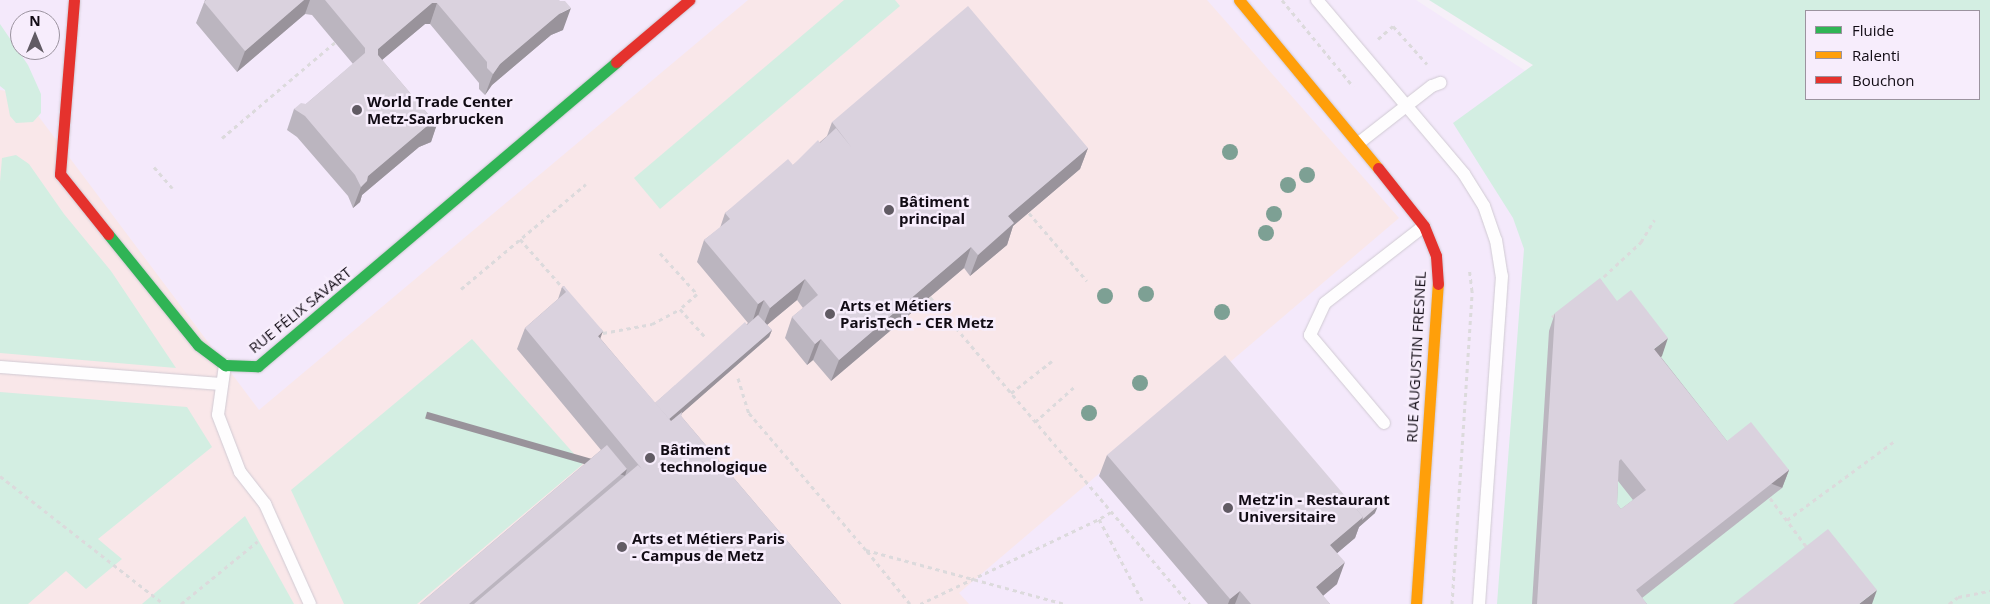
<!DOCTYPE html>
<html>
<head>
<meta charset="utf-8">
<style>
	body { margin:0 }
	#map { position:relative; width:1990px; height:604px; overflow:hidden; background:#f6f0f8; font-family:"Open Sans",sans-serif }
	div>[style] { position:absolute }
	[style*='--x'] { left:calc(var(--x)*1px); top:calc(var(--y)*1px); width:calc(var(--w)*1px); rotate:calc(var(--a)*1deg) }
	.built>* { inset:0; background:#f4e9fb }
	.education>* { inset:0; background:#f9e7e9 }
	.green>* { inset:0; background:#d3eee2 }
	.path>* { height:3px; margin-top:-1.5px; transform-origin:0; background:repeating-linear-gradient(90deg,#dcdadc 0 4px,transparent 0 8px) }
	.roads { filter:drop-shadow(0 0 1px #d0cad3) drop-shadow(0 0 1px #d0cad3) }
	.lane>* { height:12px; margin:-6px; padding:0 6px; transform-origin:6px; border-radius:6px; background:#fefdfe }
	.fast>* { height:11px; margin:-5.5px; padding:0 5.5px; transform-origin:5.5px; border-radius:5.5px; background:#30b455 }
	.slow>* { height:11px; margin:-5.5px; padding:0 5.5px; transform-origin:5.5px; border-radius:5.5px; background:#ff9f0a }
	.jam>* { height:11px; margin:-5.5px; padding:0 5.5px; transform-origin:5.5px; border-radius:5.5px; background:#e5322d }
	.trees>* { width:16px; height:16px; margin:-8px; border-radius:50%; background:#7da094 }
	.wall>* { inset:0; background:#bbb5bf }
	.shaded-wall>* { inset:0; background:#99939b; transform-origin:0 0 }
	.building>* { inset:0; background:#dad2de }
	.dots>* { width:14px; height:14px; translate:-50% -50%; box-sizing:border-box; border:2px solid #f7edfc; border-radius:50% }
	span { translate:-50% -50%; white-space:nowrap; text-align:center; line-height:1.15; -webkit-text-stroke:5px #f7edfc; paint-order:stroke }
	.poi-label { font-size:15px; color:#110b14; font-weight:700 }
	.left { translate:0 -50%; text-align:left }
	.street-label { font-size:15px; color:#110b14 }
	.legend { position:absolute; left:1805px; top:10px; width:175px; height:90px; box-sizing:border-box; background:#f7edfc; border:1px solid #9b939f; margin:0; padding:6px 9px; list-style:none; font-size:15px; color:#110b14 }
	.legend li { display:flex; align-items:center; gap:10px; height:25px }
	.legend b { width:25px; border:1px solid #9b939f }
	.north { position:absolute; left:10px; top:10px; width:50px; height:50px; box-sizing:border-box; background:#f7edfc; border:1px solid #9b939f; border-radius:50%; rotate:0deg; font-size:14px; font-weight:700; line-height:20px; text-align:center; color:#110b14 }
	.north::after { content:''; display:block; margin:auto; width:18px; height:22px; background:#615b64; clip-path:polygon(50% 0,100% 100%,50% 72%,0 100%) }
</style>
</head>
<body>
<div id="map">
	<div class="built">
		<i style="clip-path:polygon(evenodd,0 0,1416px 0,1990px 372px,1990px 604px,0 604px,0 0,20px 20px,50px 20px,50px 50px,20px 50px,20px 20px)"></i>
	</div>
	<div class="education">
		<i style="clip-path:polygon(748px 0,1207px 0,1399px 218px,959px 593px,969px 604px,0 604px,0 90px,21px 93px,259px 410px)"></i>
	</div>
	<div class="green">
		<i style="clip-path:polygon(844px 0,895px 0,900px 6px,660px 209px,634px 178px)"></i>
		<i style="clip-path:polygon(evenodd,1429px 0,1990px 0,1990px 604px,1497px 604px,1524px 249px,1513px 218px,1453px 123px,1533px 65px,1429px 0,1806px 11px,1979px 11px,1979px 99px,1806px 99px,1806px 11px)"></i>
		<i style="clip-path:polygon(0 24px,28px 65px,41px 94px,41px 113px,33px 122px,16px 123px,10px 116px,5px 90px,0 86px)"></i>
		<i style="clip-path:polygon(16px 155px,29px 164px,64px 214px,111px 271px,176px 368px,0 353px,0 182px,2px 158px)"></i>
		<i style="clip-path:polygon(472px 339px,583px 464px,417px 604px,344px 604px,291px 490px)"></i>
		<i style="clip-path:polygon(0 392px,187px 407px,212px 447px,98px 539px,122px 559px,86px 589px,66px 571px,28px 604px,0 604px)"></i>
		<i style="clip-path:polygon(245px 516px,294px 604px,142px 604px)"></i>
	</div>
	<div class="path">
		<i style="--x:1282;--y:0;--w:112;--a:50.5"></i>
		<i style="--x:1378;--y:39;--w:20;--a:-41"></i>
		<i style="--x:1393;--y:26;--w:51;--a:48.2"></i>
		<i style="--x:222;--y:138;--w:148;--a:-40.3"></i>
		<i style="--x:154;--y:167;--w:28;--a:49"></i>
		<i style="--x:1029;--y:213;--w:89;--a:49.5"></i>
		<i style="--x:520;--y:239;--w:67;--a:48.7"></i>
		<i style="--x:660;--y:253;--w:55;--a:47.9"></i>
		<i style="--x:697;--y:294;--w:23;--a:139"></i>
		<i style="--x:1598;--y:282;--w:59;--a:-42.9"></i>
		<i style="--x:1641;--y:242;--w:26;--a:-59"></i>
		<i style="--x:461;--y:289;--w:163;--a:-40"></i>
		<i style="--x:930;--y:297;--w:402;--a:49.8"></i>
		<i style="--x:1552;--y:317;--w:7;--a:-34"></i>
		<i style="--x:600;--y:329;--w:5;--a:53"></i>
		<i style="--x:603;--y:333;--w:50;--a:-10.4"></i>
		<i style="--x:652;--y:324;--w:32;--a:-28"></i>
		<i style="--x:680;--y:309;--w:39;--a:48"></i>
		<i style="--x:738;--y:378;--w:37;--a:73"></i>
		<i style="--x:749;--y:413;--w:180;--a:49.5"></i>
		<i style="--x:866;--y:550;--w:206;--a:15.2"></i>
		<i style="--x:1011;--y:393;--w:52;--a:-38"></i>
		<i style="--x:1035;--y:422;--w:52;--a:-41.9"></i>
		<i style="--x:0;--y:476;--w:208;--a:38"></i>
		<i style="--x:1770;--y:498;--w:65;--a:53.1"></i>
		<i style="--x:1111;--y:512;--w:14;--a:150"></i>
		<i style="--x:1099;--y:519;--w:96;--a:62.1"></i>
		<i style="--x:1787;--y:520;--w:132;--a:-36.3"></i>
		<i style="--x:867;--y:551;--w:68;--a:50.9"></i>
		<i style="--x:181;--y:604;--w:99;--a:-39.3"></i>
		<i style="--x:920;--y:604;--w:198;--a:-25.4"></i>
		<i style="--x:1452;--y:604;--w:314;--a:-86.3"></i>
		<i style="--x:1472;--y:291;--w:23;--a:-97"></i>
		<i style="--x:1949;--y:604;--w:11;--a:-38"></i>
		<i style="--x:1958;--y:597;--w:33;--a:-11"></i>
	</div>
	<div class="roads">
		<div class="lane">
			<i style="--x:1317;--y:0;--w:228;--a:49.8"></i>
			<i style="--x:1464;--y:174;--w:38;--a:58"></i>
			<i style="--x:1484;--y:206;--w:36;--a:71"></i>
			<i style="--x:1496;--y:240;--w:36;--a:81"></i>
			<i style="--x:1502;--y:276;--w:329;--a:94"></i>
			<i style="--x:1360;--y:142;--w:91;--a:-37.9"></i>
			<i style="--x:1432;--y:86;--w:9;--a:-21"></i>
			<i style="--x:225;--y:365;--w:50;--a:98"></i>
			<i style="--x:218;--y:415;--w:61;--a:68.9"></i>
			<i style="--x:240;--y:472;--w:41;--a:52"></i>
			<i style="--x:265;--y:504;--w:110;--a:65.8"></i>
			<i style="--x:0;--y:367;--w:222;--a:4.4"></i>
			<i style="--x:1384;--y:423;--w:115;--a:-130.1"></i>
			<i style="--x:1310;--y:335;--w:35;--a:-65"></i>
			<i style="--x:1325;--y:303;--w:125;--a:-37.9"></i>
		</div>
		<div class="fast">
			<i style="--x:108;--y:234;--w:143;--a:51"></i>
			<i style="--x:198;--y:345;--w:34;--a:37"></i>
			<i style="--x:225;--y:365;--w:33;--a:2"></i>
			<i style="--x:258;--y:366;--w:470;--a:-40.3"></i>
		</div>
		<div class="slow">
			<i style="--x:1239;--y:0;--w:218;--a:50.4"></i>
			<i style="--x:1416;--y:604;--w:321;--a:-86.1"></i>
		</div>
		<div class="jam">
			<i style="--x:74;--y:0;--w:175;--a:94.6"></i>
			<i style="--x:60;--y:174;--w:77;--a:51.3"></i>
			<i style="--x:616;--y:62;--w:96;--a:-40.3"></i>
			<i style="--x:1378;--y:168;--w:74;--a:51.6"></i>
			<i style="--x:1424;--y:226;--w:32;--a:68"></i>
			<i style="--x:1436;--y:256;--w:28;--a:86"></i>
		</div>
	</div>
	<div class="trees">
		<i style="left:1230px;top:152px"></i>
		<i style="left:1307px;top:175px"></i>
		<i style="left:1288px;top:185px"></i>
		<i style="left:1274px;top:214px"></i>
		<i style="left:1266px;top:233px"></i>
		<i style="left:1146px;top:294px"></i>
		<i style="left:1105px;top:296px"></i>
		<i style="left:1222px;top:312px"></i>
		<i style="left:1140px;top:383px"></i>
		<i style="left:1089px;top:413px"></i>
	</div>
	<div class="wall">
		<i style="clip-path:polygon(205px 0,559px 0,563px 30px,551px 35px,492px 85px,485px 95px,479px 89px,479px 83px,430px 24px,425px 24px,382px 60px,428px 114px,438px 121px,431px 142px,419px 147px,362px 195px,360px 202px,353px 208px,348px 196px,297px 137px,287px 130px,294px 109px,306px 104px,353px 64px,312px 15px,305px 14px,237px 72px,196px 23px)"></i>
		<i style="clip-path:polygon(832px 122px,1088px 148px,1080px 169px,1013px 226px,1007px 245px,970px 276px,964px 268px,831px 381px,813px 360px,807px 365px,785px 338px,792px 317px,803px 308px,797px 300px,767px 325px,772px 330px,769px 337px,682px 413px,681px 416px,841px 604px,420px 604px,601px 450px,517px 349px,525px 328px,558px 299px,562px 287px,564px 286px,600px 338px,655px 403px,748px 323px,697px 262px,704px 240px,720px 228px,725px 213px,793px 165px,827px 136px)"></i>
		<i style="clip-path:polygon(evenodd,1555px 313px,1662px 356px,1661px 357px,1727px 441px,1789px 470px,1782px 488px,1642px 598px,1647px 604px,1532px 604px,1549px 331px,1555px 313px,1618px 481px,1633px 500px,1621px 509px,1617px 504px,1618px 481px)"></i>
		<i style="clip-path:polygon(1107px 455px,1356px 509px,1375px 513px,1359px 527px,1355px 538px,1337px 553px,1337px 584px,1323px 596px,1330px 604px,1208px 604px,1099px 476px)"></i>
	</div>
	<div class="shaded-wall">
		<i style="clip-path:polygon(304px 0,310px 0,305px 14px,237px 72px,245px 51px)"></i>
		<i style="clip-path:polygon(432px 3px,437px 3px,430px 24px,425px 24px,370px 70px,378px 49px)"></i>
		<i style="clip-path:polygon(571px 8px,563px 30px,551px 35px,492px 85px,485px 95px,493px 74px,500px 64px,559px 14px)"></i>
		<i style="clip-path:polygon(438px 121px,431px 142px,419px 147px,362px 195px,360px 202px,353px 208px,361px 187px,368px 176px,427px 126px)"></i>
		<i style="clip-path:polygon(1088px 148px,1080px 169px,1013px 226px,1007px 245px,970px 276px,978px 255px,1008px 216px)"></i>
		<i style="clip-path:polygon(971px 247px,964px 268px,831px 381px,839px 360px)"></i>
		<i style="clip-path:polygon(805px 279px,797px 300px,762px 329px,770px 308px)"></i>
		<i style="clip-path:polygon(764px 300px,756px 321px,751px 326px,758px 304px)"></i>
		<i style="clip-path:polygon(772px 330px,769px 337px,657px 435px,659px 428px)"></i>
		<i style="clip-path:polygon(603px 331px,595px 353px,598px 336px)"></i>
		<i style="clip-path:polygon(1668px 338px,1662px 356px,1648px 366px,1654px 349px)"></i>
		<i style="clip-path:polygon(821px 339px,813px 360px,807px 365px,815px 344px)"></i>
		<i style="left:627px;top:469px;width:7px;height:208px;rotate:106deg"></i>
		<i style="left:1789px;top:470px;width:19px;height:194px;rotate:111deg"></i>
		<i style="clip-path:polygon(1378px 506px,1375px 513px,1359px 527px,1355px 538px,1322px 566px,1330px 545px,1363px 517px)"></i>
		<i style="clip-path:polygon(1345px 562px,1337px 584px,1313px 604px,1316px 587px)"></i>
		<i style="clip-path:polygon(1877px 590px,1872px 604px,1859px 604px)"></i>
		<i style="clip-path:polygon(1240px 591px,1235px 604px,1228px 604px,1230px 599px)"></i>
	</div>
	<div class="building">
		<i style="clip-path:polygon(206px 0,304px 0,245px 51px,204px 2px)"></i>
		<i style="clip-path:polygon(325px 0,559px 0,560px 1px,565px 1px,571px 8px,559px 14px,500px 64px,493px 74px,487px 68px,487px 62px,437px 3px,432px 3px,378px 49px,378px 55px,428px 114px,433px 114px,438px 121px,427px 126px,368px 176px,367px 181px,361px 187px,355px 175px,305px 116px,294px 109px,301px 103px,306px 104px,365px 53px,365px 48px)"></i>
		<i style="clip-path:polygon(968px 6px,1088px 148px,1008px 216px,1014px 223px,978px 255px,971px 247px,839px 360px,821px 339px,815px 344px,792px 317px,818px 295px,805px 279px,770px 308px,764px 300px,758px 304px,704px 240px,730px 219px,725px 213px,788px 159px,793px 165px,818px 140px,820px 143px,836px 128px,852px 148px,832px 122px)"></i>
		<i style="clip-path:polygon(evenodd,1600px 278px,1617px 301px,1631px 290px,1668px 338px,1654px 349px,1727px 441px,1751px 422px,1789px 470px,1636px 590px,1647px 604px,1537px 604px,1555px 313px,1600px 278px,1621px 459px,1646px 490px,1621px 509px,1617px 504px,1619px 461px,1621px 459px)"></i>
		<i style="clip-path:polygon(564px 286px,603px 331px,598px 336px,671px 421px,682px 412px,681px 416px,841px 604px,474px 604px,638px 465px,642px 469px,525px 328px,566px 292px,562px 287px)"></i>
		<i style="clip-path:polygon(758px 315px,772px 330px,669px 419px,655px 403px,745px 322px,747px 325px)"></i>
		<i style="clip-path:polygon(1225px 355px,1363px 517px,1330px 545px,1345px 562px,1316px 587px,1330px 604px,1251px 604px,1240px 591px,1230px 599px,1107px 455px)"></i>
		<i style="clip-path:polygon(607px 445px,627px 469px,469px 604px,420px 604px)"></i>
		<i style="clip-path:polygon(1370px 498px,1378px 506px,1362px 520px,1363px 517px,1356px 509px)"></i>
		<i style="clip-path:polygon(1828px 529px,1877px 590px,1859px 604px,1733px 604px)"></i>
	</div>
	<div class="dots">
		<i style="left:357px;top:110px;background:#615b64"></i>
		<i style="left:889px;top:210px;background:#615b64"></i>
		<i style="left:830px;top:314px;background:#615b64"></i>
		<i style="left:650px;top:458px;background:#615b64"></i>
		<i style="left:1228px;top:508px;background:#615b64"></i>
		<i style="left:622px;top:547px;background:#615b64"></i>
	</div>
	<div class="poi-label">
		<span class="left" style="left:367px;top:110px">World Trade Center<br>Metz-Saarbrucken</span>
		<span class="left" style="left:899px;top:210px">Bâtiment<br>principal</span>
		<span class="left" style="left:840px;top:314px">Arts et Métiers<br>ParisTech - CER Metz</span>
		<span class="left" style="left:660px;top:458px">Bâtiment<br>technologique</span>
		<span class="left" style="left:1238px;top:508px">Metz'in - Restaurant<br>Universitaire</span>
		<span class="left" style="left:632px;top:547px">Arts et Métiers Paris<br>- Campus de Metz</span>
	</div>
	<div class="street-label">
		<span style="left:300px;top:310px;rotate:-39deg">RUE FÉLIX SAVART</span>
		<span style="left:1416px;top:357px;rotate:-87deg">RUE AUGUSTIN FRESNEL</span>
	</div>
	<ul class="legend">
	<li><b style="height:6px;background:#30b455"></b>Fluide</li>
	<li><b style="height:6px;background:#ff9f0a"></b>Ralenti</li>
	<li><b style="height:6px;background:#e5322d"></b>Bouchon</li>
	</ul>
	<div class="north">N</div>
</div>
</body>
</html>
